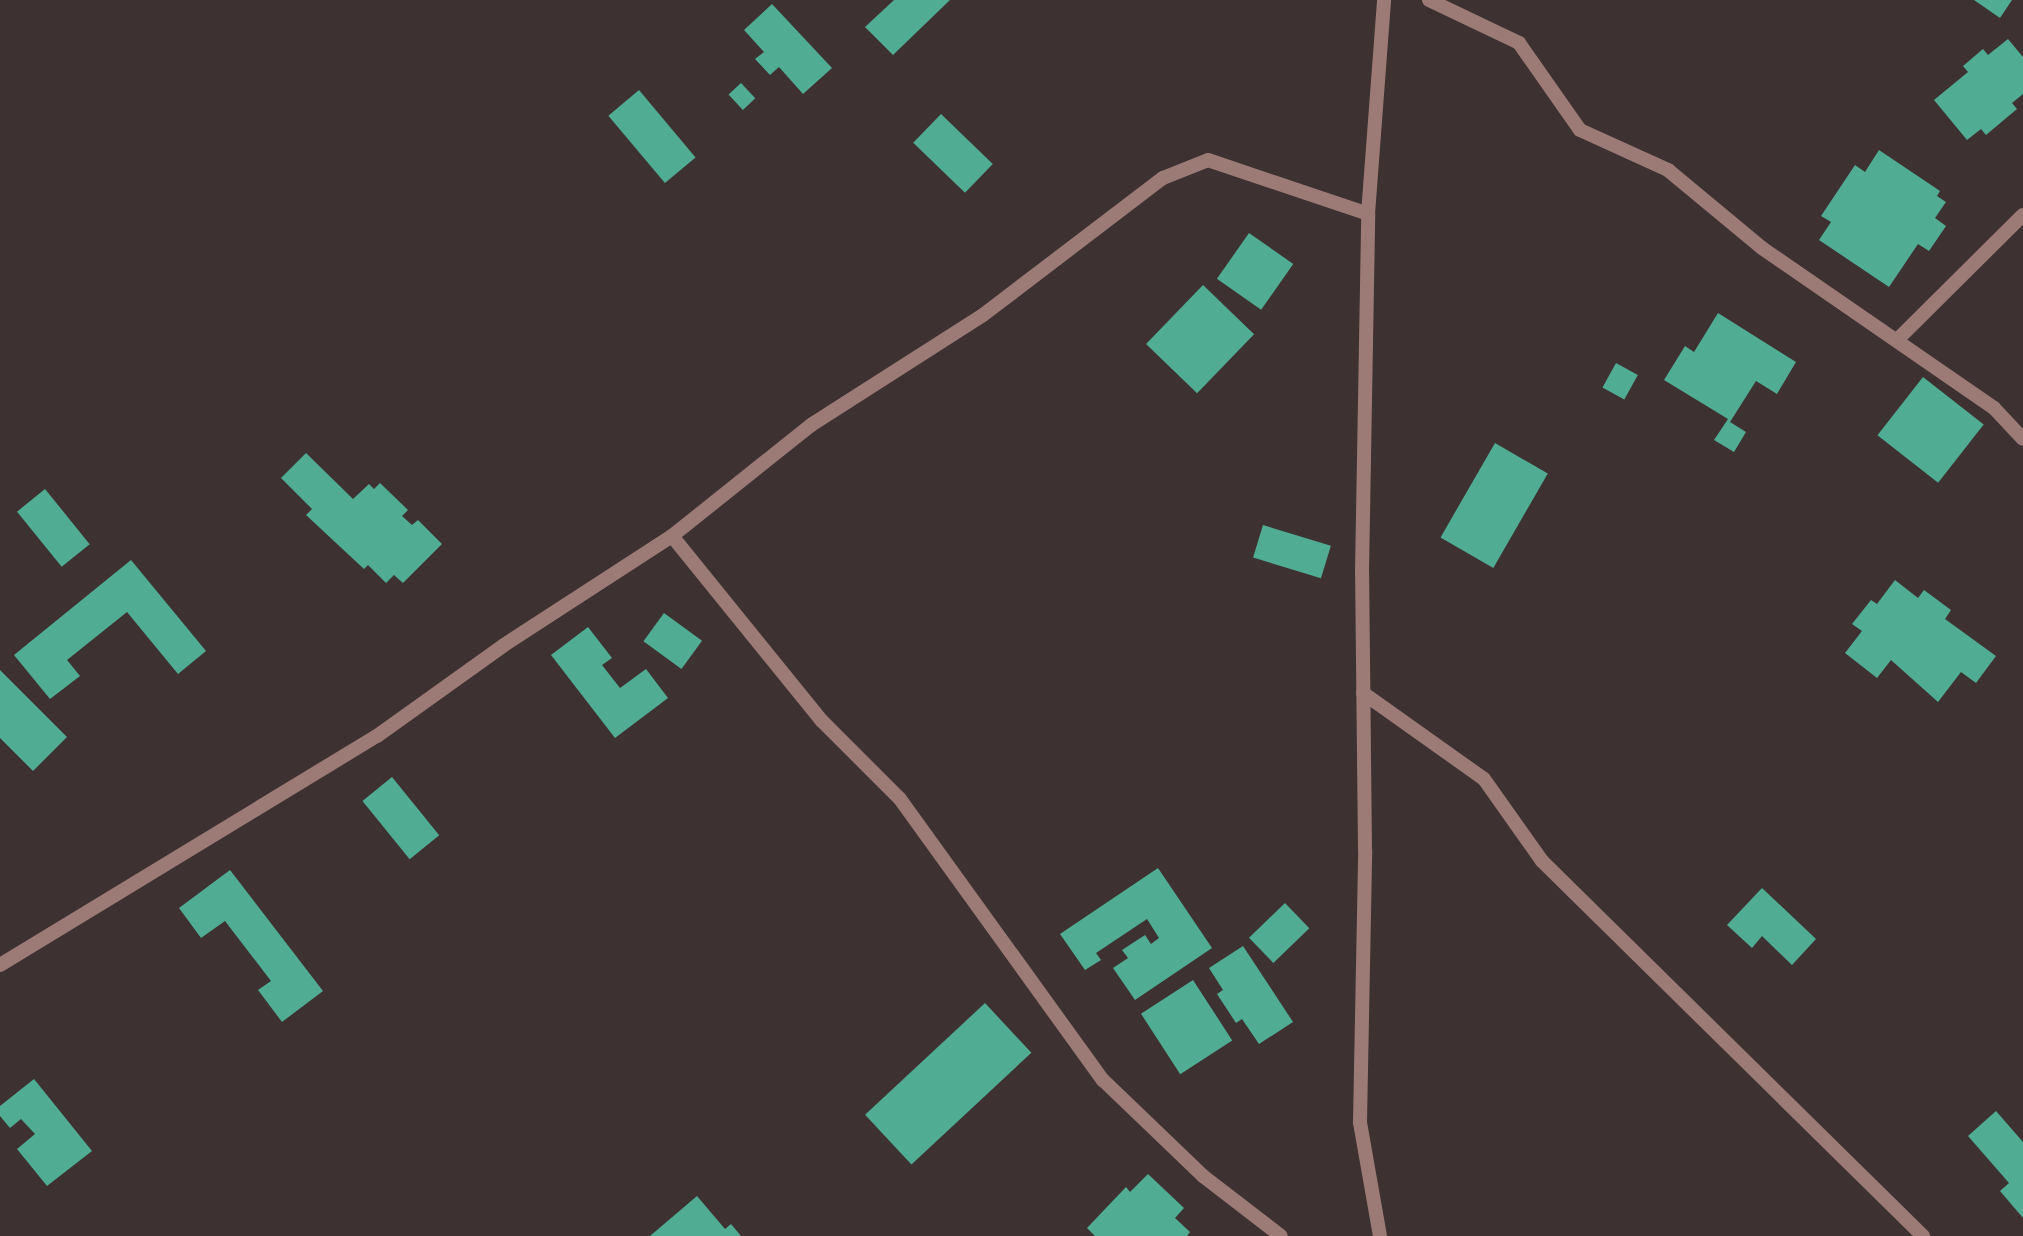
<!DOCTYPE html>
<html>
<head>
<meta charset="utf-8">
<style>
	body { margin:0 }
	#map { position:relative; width:2023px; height:1236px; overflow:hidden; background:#3d3231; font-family:"Noto Sans",sans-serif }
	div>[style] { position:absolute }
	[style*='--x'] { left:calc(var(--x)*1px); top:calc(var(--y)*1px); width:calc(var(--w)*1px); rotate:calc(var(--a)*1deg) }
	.building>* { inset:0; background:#50ac93; transform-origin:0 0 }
	.street>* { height:14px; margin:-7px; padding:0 7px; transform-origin:7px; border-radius:7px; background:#9c7b76 }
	span { translate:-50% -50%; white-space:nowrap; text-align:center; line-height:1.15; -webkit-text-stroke:7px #201b1b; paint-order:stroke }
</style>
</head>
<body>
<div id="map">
	<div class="building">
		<i style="clip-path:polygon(894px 0,950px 0,893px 55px,865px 27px)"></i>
		<i style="clip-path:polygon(1974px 0,2012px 0,2000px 18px)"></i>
		<i style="clip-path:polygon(772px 4px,832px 68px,803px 94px,779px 67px,770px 75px,755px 59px,764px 52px,744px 30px)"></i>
		<i style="clip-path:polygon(2008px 39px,2023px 57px,2023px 94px,2012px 103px,2017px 109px,1986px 135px,1981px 129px,1967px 140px,1934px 100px,1968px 72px,1963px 66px,1983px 49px,1988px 55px)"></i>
		<i style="left:741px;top:83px;width:21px;height:17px;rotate:47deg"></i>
		<i style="left:639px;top:90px;width:88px;height:40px;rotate:50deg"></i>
		<i style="left:941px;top:114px;width:72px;height:40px;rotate:44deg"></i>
		<i style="clip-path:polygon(1879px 150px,1940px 191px,1937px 196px,1946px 202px,1935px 218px,1946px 226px,1929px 251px,1918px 244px,1889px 287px,1819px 240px,1831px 222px,1821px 216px,1855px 165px,1865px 172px)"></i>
		<i style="left:1249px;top:233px;width:54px;height:56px;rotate:35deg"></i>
		<i style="left:1203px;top:285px;width:71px;height:82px;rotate:44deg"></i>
		<i style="clip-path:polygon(1718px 313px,1796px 362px,1777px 394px,1756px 381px,1730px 422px,1746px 432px,1734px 452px,1714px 440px,1728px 419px,1664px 380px,1685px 346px,1694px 352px)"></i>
		<i style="left:1616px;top:363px;width:25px;height:28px;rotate:29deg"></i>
		<i style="left:1923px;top:377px;width:77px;height:74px;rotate:38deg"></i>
		<i style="left:1495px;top:443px;width:61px;height:109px;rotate:30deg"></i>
		<i style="clip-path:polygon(306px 453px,353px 499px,369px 484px,374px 489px,380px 483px,408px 510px,402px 516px,412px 525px,418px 520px,442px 544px,403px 583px,394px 575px,386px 583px,368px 565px,364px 569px,306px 515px,312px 509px,281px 478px)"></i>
		<i style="left:45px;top:489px;width:71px;height:36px;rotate:51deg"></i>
		<i style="left:1263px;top:525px;width:71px;height:34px;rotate:17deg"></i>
		<i style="clip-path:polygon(131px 560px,206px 651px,178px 674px,127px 612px,67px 660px,80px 676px,50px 699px,14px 655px)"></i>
		<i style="clip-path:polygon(1895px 580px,1918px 598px,1924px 590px,1951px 610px,1945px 619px,1996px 656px,1976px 683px,1961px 672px,1938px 702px,1891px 660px,1877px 678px,1845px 653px,1862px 631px,1852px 624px,1871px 600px,1877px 604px)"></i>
		<i style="left:664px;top:613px;width:47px;height:35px;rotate:36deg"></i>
		<i style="clip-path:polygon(588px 627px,612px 658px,602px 665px,620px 688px,646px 669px,668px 698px,615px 738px,551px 655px)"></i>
		<i style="clip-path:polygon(0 670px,67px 737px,33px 771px,0 738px)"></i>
		<i style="left:392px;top:777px;width:75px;height:38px;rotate:51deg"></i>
		<i style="clip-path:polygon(1158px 868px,1212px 948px,1135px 1000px,1113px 968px,1128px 958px,1122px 950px,1145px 935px,1151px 944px,1159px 938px,1147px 919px,1096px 953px,1101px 960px,1085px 970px,1060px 934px)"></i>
		<i style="clip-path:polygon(230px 870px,323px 991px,282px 1022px,258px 990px,271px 981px,225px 921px,201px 938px,179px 908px)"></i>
		<i style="clip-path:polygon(1762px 888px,1816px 939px,1792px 965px,1762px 936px,1752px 948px,1727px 925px)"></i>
		<i style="left:1285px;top:903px;width:35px;height:50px;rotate:46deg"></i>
		<i style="clip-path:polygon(1243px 946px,1293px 1022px,1259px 1044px,1242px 1019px,1236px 1023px,1217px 994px,1223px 990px,1209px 968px)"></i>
		<i style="left:1193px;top:980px;width:72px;height:62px;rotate:57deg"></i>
		<i style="left:985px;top:1003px;width:68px;height:164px;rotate:47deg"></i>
		<i style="clip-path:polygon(34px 1079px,92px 1151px,47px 1186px,17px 1149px,35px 1134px,21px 1119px,10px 1128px,0 1116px,0 1106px)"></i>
		<i style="clip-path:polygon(1996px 1111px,2023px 1142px,2023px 1218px,2000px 1191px,2009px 1183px,1968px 1136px)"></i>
		<i style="clip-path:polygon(1148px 1174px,1184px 1208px,1175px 1218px,1190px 1232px,1187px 1236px,1095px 1236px,1087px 1228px,1126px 1187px,1130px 1192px)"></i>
		<i style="clip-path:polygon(697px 1196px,725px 1229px,731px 1224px,741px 1236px,650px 1236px)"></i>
	</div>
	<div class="street">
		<i style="--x:1429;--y:0;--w:100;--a:25.5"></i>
		<i style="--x:1519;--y:43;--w:106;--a:55"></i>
		<i style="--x:1580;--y:130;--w:97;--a:24.4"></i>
		<i style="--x:1668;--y:170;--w:122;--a:39.7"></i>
		<i style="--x:1762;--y:248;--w:282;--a:34.6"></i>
		<i style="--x:1994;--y:408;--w:42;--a:46.9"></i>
		<i style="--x:1898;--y:339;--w:176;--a:-44.8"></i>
		<i style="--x:672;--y:536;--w:238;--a:51"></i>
		<i style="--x:822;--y:721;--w:110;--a:45"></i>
		<i style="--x:900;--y:799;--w:347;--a:54.2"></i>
		<i style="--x:1103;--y:1080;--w:139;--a:43.8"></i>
		<i style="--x:1203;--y:1176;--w:98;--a:37.6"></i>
		<i style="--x:1363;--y:693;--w:148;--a:35.4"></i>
		<i style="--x:1484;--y:779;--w:100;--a:54.7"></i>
		<i style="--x:1542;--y:861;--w:535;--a:44.55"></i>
		<i style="--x:0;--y:965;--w:441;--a:-31.3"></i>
		<i style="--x:377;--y:736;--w:156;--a:-35.6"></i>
		<i style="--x:504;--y:645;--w:200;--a:-33"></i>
		<i style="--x:672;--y:536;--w:178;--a:-38.6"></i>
		<i style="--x:811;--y:425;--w:204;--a:-32.6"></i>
		<i style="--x:983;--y:315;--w:226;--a:-37.3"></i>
		<i style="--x:1163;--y:178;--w:48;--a:-21.8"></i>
		<i style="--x:1208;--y:160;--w:169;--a:18.6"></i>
		<i style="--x:1380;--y:1236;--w:116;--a:-100"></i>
		<i style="--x:1360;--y:1122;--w:272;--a:-88.9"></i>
		<i style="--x:1365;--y:850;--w:278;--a:-90.6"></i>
		<i style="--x:1362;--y:572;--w:358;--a:-89"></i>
		<i style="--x:1368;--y:214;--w:215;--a:-85.7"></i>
	</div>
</div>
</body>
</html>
